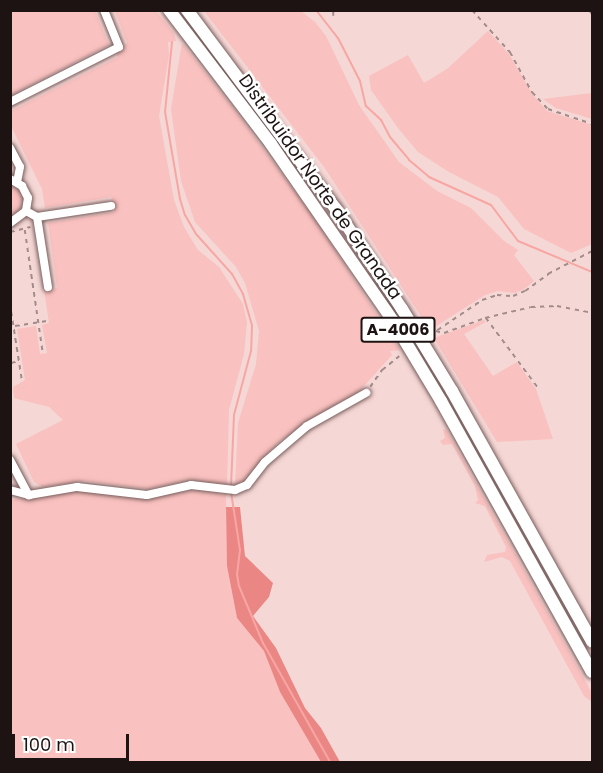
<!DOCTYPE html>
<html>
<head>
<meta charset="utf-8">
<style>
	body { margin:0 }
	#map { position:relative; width:603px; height:773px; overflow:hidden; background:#f5d7d5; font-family:Poppins,sans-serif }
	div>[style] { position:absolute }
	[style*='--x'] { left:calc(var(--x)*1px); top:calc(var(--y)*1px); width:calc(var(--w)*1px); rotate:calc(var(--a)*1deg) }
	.green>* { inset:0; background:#f9c1bf }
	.forest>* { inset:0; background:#ea8785 }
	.stream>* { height:2px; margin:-1px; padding:0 1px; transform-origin:1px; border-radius:1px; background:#f8a6a3 }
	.path>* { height:1.5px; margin-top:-0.75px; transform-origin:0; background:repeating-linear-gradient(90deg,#a28c8a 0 4.5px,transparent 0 9px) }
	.roads { filter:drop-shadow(0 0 2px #775d5c) drop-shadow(0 0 2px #775d5c) }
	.street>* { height:8px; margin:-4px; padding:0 4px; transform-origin:4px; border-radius:4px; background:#fff }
	.primary>* { height:12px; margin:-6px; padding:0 6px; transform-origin:6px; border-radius:6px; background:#fff }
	span { translate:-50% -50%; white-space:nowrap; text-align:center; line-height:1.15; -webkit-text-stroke:5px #fff; paint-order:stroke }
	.shield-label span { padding:2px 4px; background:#fff; border:2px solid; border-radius:4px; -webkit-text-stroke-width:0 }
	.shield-label { font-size:16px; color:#1d1312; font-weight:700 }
	.street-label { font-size:18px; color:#1d1312 }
	.frame { position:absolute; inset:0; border:12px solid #1d1312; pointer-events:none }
	.scale { position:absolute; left:12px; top:734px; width:117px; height:27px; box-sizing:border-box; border:3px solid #1d1312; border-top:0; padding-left:8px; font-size:18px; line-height:21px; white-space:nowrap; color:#1d1312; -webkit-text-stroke:4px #fff; paint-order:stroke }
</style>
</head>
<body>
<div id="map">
	<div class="green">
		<i style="clip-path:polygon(11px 10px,95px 11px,109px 45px,11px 95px)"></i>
		<i style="clip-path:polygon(115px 11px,156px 11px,174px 33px,176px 41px,168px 42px,169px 55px,159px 116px,174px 200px,184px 227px,198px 250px,219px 267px,243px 304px,247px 322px,244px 354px,229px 410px,227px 486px,191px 480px,148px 489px,83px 481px,43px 487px,34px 482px,16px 444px,63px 420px,49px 407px,14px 398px,13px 387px,25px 380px,17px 329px,36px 326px,40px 354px,47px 353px,42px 325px,49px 323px,44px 290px,57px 288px,48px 223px,114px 212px,111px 197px,45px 208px,42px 189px,11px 126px,11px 111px,118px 57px,116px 52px,127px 43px)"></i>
		<i style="clip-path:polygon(204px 11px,301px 11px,315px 22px,326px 36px,359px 105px,399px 162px,437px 191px,471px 208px,504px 241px,518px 250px,514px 255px,534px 281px,523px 290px,514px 293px,498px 291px,485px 295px,430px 330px,324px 167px)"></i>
		<i style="clip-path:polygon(488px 31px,509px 54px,533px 95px,547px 111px,592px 125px,592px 244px,571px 253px,524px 229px,498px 197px,449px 172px,418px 152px,398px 128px,371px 90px,369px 76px,408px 55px,424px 83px,447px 69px)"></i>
		<i style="clip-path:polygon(182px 43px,234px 109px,312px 215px,400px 350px,390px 351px,392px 355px,355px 396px,281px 440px,263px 458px,250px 479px,235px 487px,238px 423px,256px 364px,259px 331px,245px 283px,236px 267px,195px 222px,181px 181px,171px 109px)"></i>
		<i style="clip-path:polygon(592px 93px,592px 119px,556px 108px,543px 99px)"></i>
		<i style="clip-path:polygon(11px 182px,20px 189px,24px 201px,20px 213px,11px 219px)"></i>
		<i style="clip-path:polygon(484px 320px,486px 322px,464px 334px,493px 376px,517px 362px,536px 389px,553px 439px,497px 442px,434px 338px)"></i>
		<i style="clip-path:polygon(446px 429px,592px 693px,592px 702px,584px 696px,510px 561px,502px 557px,484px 562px,487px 555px,505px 552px,506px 547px,485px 506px,475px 503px,478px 500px,475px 486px,452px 444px,443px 445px,440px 441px,445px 438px,443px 430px)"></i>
		<i style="clip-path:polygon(83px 489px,155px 495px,196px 490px,226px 494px,227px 566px,237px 618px,264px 651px,280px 692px,321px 762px,11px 762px,10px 500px)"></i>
	</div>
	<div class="forest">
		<i style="clip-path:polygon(226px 507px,240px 507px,245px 556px,273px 583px,269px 597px,253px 616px,276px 648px,305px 708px,321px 728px,340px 762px,321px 762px,280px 692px,264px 651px,237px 618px,227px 566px)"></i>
	</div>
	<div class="stream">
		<i style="--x:316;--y:10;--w:36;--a:52"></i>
		<i style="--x:338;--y:38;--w:48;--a:62.9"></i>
		<i style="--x:360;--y:81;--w:26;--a:77"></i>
		<i style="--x:366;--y:106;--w:21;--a:43"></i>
		<i style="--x:381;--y:120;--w:19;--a:62"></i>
		<i style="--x:390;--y:137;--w:30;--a:50"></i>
		<i style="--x:409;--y:160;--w:26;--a:40"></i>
		<i style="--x:429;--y:177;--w:68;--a:24.3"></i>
		<i style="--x:491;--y:205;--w:45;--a:53.1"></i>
		<i style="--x:518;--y:241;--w:80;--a:22.7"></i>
		<i style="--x:172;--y:42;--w:70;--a:95.7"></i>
		<i style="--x:165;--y:112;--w:88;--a:80.2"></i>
		<i style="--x:180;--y:199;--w:17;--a:73"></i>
		<i style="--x:185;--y:215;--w:22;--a:60"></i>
		<i style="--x:196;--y:234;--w:54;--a:48"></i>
		<i style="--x:232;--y:274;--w:23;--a:61"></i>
		<i style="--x:243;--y:294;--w:33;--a:74"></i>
		<i style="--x:252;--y:326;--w:25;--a:92"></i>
		<i style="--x:251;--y:351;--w:66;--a:104.9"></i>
		<i style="--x:234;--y:415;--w:71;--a:92.4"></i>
		<i style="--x:231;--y:492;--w:59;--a:81.2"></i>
		<i style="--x:240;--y:550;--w:24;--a:97"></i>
		<i style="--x:237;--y:574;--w:12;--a:81"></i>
		<i style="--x:239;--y:586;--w:62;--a:67.2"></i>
		<i style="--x:263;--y:643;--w:137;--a:60.6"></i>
	</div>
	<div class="path">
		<i style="--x:472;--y:10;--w:57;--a:47.9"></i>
		<i style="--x:510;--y:52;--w:46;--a:61.2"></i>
		<i style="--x:532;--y:92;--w:23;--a:47"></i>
		<i style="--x:548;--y:109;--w:46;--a:18.8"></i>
		<i style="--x:589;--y:10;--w:5;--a:53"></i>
		<i style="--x:333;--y:16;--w:6;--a:-90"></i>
		<i style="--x:25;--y:230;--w:125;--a:81.7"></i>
		<i style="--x:10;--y:232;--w:21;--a:-14"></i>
		<i style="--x:10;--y:303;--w:78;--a:81.1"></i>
		<i style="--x:486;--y:318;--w:89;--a:53.3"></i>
		<i style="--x:15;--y:326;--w:32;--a:-9"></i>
		<i style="--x:436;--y:331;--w:8;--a:14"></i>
		<i style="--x:444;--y:333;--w:44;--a:-20.1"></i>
		<i style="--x:485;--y:318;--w:47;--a:-13.4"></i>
		<i style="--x:531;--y:307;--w:26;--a:-2"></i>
		<i style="--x:557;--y:306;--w:36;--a:11"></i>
		<i style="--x:430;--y:335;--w:63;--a:-33.9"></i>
		<i style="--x:482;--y:300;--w:16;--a:-18"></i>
		<i style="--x:497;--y:295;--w:16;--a:4"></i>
		<i style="--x:513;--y:296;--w:13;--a:-23"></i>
		<i style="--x:525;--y:291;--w:29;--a:-36"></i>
		<i style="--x:548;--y:274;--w:50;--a:-27.6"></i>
		<i style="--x:11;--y:363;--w:8;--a:-14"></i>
		<i style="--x:370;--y:387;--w:21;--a:-55"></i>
		<i style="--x:382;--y:370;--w:22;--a:-39"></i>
	</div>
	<div class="roads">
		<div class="street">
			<i style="--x:10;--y:102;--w:122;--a:-26.8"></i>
			<i style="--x:119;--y:47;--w:40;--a:-112"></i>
			<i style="--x:10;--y:148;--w:21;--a:62"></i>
			<i style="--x:20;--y:167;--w:15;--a:101"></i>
			<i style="--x:10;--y:179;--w:14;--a:30"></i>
			<i style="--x:22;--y:186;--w:13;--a:63"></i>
			<i style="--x:28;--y:198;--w:13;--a:99"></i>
			<i style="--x:26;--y:211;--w:20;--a:143"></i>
			<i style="--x:26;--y:211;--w:13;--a:29"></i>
			<i style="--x:37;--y:217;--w:71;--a:81.1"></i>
			<i style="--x:37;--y:217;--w:75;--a:-8.5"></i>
			<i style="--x:10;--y:460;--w:40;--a:62"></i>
			<i style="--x:10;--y:490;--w:20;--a:15"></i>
			<i style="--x:29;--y:495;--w:49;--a:-9.5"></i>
			<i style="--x:77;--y:487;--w:70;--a:6.5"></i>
			<i style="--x:147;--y:495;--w:45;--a:-12.8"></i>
			<i style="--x:191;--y:485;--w:44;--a:6.5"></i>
			<i style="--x:235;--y:490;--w:13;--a:-23"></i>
			<i style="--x:247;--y:485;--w:29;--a:-52"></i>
			<i style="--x:265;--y:462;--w:55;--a:-40.6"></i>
			<i style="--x:307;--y:426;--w:68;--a:-29.2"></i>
		</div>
		<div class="primary">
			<i style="--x:169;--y:10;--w:168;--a:52.7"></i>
			<i style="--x:271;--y:144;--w:215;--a:55.4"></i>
			<i style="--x:393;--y:321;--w:93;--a:59"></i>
			<i style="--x:441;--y:401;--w:310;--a:60.9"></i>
			<i style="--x:187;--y:10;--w:249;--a:53.2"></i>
			<i style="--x:336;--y:209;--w:120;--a:56.6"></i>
			<i style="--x:402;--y:309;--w:96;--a:58.6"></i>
			<i style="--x:452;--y:391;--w:287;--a:60.8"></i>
		</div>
	</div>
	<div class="shield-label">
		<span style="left:398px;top:330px">A-4006</span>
	</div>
	<div class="street-label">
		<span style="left:320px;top:187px;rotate:55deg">Distribuidor Norte de Granada</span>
	</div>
	<div class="frame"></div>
	<div class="scale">100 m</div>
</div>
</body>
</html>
